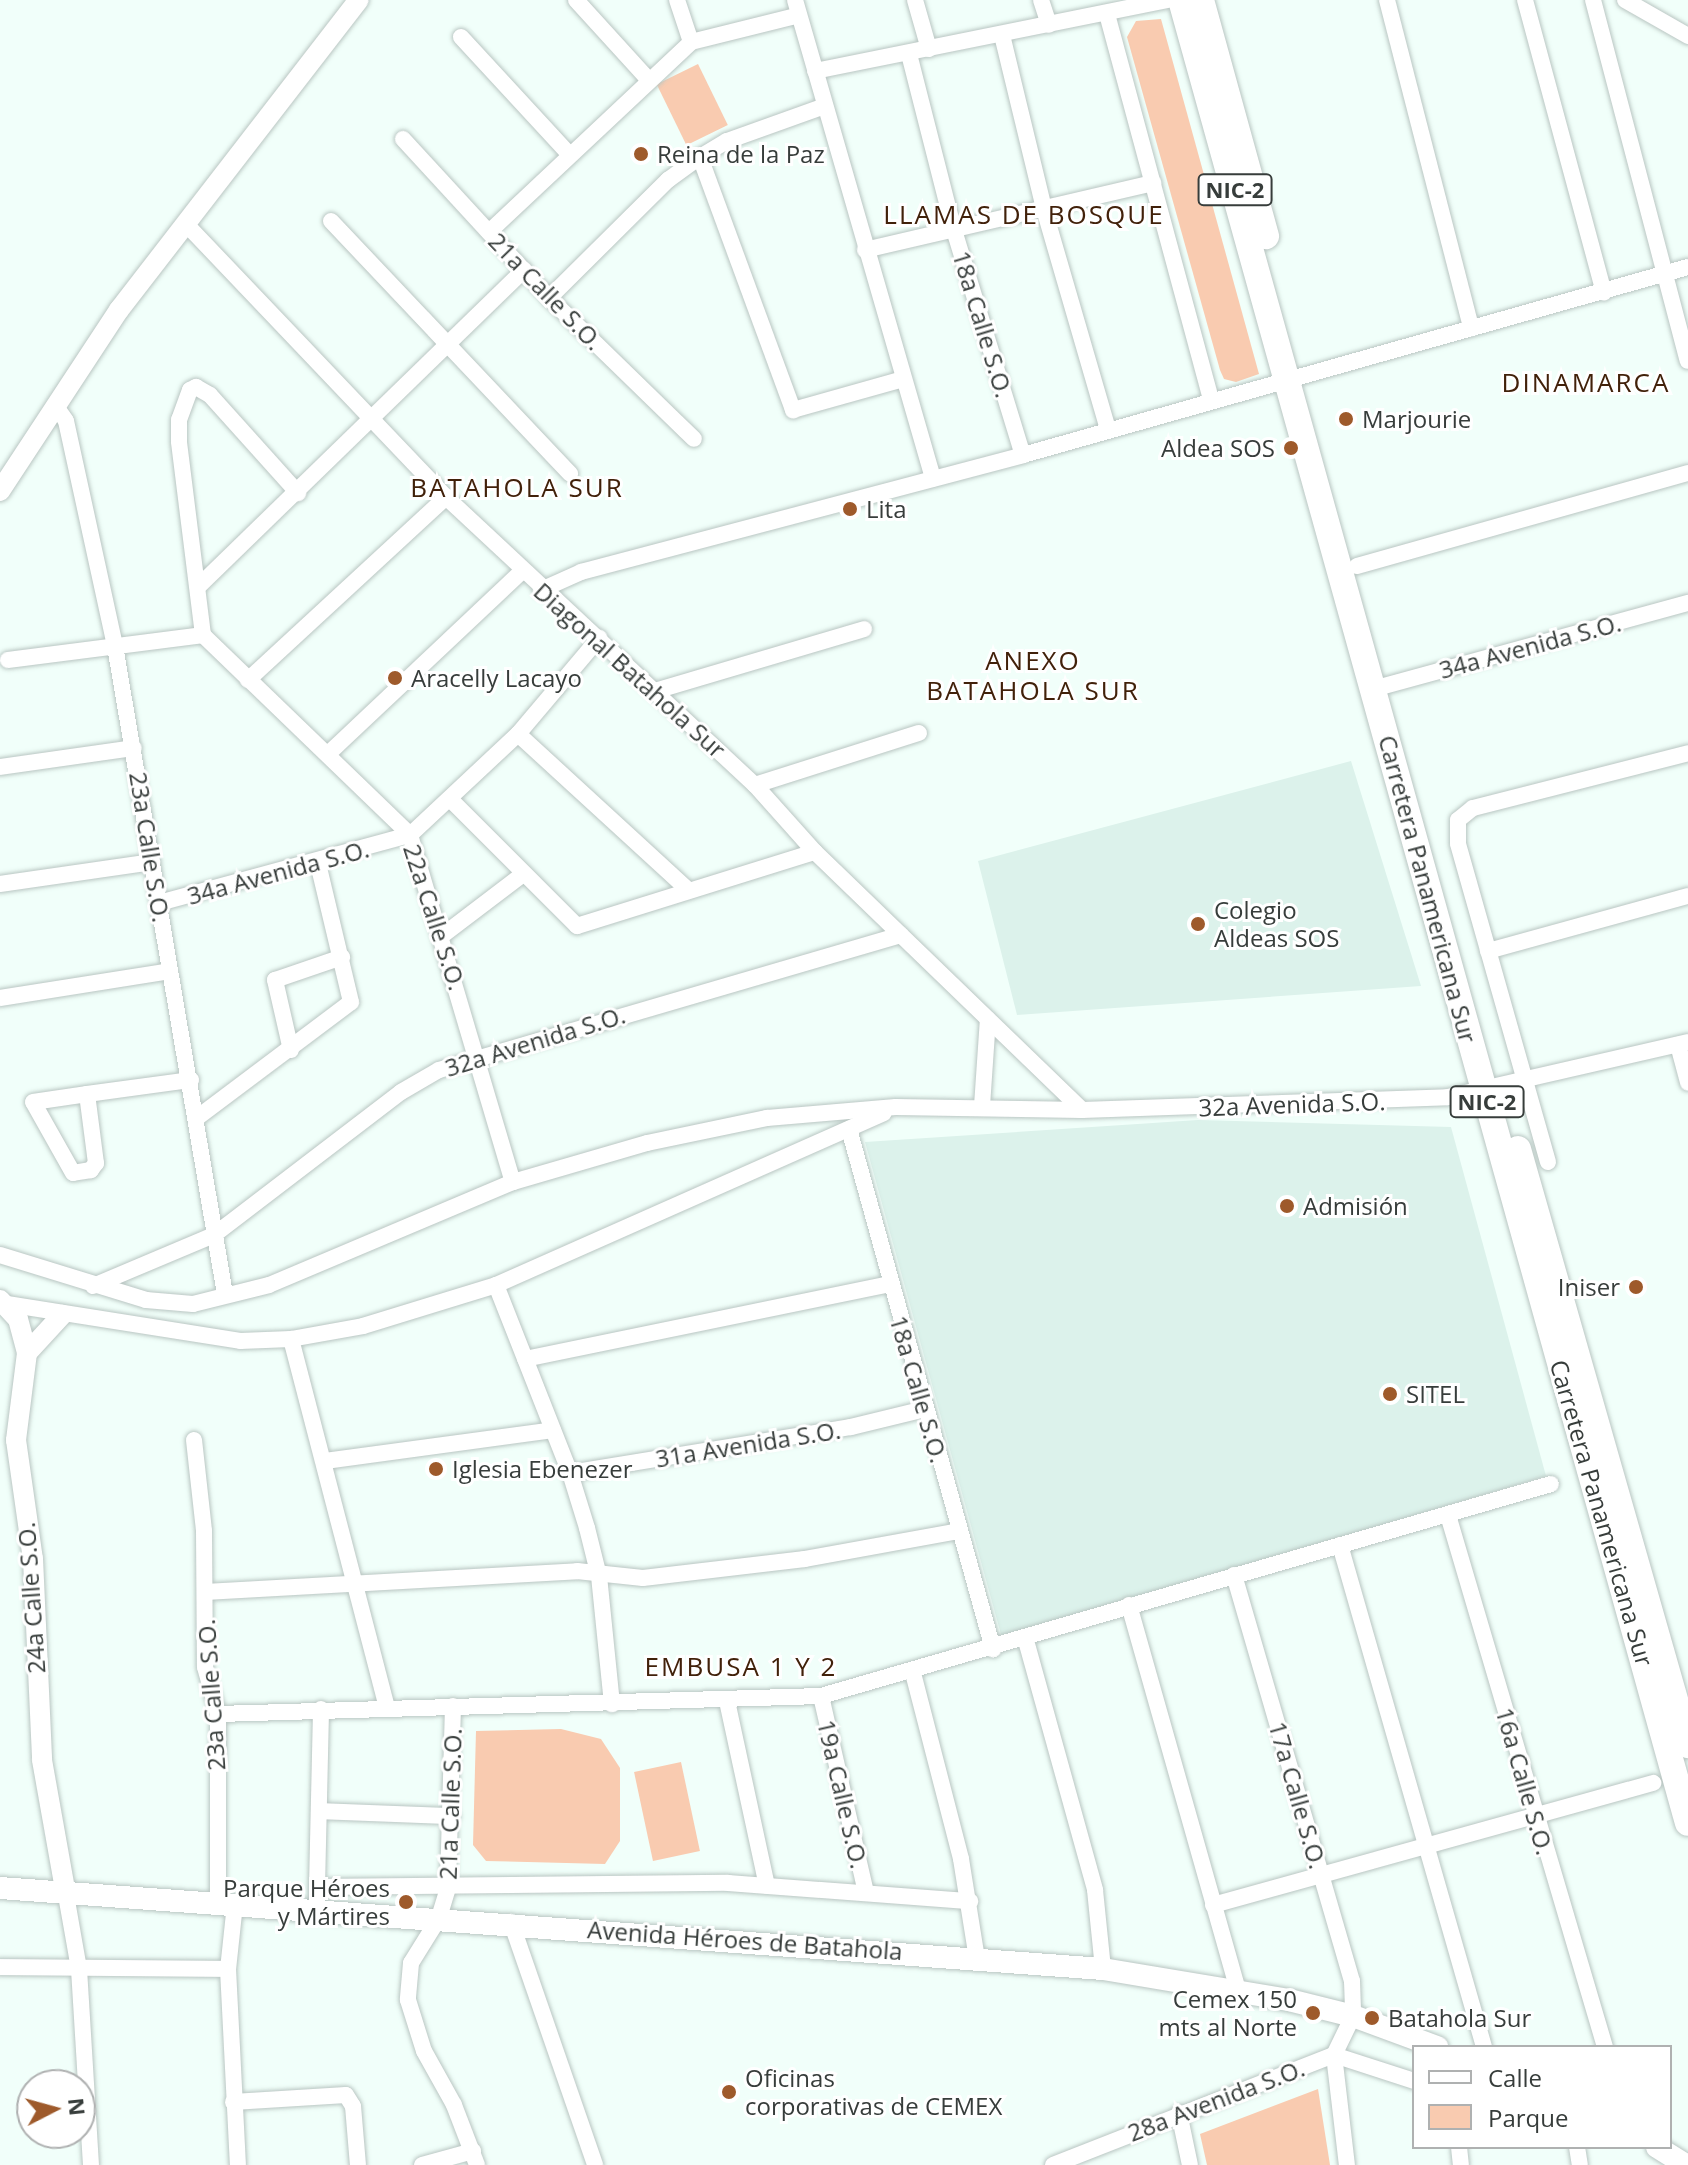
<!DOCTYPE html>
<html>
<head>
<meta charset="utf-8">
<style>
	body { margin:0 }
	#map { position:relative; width:1688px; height:2165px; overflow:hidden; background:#f1fffa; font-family:"Open Sans",sans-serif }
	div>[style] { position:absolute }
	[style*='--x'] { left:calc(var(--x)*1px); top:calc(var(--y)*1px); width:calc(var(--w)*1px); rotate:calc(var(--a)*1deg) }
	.built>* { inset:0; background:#dcf2eb }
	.green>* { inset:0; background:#f9cbb0; transform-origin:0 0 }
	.roads { filter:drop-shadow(0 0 2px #b9c6c2) drop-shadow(0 0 2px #b9c6c2) }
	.minor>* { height:16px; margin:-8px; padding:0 8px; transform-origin:8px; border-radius:8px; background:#fff }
	.tertiary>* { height:20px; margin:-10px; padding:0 10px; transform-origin:10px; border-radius:10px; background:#fff }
	.secondary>* { height:22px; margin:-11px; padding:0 11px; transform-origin:11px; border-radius:11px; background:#fff }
	.trunk>* { height:26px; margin:-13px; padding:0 13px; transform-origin:13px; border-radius:13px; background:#fff }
	.dots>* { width:22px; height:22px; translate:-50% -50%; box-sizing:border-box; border:4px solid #fff; border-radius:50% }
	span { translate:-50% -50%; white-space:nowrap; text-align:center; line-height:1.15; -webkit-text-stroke:6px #fff; paint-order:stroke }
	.shield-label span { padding:2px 6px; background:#fff; border:2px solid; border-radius:6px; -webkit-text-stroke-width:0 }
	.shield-label { font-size:22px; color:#373d3b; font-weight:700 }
	.poi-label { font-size:24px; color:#373d3b }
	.left { translate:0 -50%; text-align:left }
	.right { translate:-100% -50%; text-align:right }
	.street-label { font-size:24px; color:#373d3b }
	.neighbourhood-label { font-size:26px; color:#41210a; letter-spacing:2px }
	.legend { position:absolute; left:1412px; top:2045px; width:260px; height:104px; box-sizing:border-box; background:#fff; border:2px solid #afb1b1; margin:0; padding:10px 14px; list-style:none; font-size:24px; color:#373d3b }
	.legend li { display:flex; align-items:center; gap:16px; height:40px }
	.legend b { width:40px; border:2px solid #afb1b1 }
	.north { position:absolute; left:16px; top:2069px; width:80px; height:80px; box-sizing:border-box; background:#fff; border:2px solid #afb1b1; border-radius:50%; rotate:84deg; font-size:22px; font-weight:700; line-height:32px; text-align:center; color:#373d3b }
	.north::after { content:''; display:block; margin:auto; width:28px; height:36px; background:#9e5a2b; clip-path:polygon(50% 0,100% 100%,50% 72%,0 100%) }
</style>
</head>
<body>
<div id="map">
	<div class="built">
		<i style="clip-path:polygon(1351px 761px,1421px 986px,1017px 1015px,978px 861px)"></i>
		<i style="clip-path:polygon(1198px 1120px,1451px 1127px,1546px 1476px,1002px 1638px,865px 1142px)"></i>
	</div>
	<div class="green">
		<i style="clip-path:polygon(1161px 19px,1259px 374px,1236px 382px,1224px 379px,1220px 370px,1127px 37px,1136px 21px)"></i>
		<i style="left:698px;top:64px;width:68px;height:46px;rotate:64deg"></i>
		<i style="clip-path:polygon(561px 1729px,601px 1739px,620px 1768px,620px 1841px,605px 1864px,486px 1861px,473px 1845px,476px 1731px)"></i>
		<i style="left:681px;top:1762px;width:91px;height:48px;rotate:78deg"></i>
		<i style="clip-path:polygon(1318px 2089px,1330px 2165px,1207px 2165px,1200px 2134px)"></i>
	</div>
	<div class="roads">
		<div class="minor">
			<i style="--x:576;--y:0;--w:107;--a:47.7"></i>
			<i style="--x:795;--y:0;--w:498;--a:73.9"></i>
			<i style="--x:915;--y:0;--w:51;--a:74.1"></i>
			<i style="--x:1041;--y:0;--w:26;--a:72"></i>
			<i style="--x:1387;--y:0;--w:339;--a:75.6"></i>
			<i style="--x:1525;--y:0;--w:303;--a:74.9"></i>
			<i style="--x:1593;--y:0;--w:373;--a:75.3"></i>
			<i style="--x:1625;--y:0;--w:73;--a:29.7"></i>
			<i style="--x:1107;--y:14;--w:399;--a:74.9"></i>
			<i style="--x:1002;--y:35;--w:179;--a:76.4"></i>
			<i style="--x:1044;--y:209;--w:229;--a:73.8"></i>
			<i style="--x:461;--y:37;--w:159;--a:47.3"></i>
			<i style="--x:691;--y:42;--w:111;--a:-14"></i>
			<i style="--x:909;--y:54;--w:182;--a:75.7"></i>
			<i style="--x:954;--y:230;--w:235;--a:73"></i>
			<i style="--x:815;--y:71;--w:360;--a:-11.4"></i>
			<i style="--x:403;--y:139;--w:216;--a:47.4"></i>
			<i style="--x:549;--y:298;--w:202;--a:44.2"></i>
			<i style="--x:700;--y:157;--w:270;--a:69.8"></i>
			<i style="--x:793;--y:410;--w:114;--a:-15.7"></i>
			<i style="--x:331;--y:221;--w:348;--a:46.6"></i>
			<i style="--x:185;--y:223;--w:378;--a:46.4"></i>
			<i style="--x:446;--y:497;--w:422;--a:43"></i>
			<i style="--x:755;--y:785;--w:90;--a:48.2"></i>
			<i style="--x:815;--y:852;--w:371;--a:44"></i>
			<i style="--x:489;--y:232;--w:277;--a:-43.2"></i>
			<i style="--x:691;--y:42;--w:44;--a:-108.4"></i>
			<i style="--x:865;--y:250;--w:296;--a:-13.1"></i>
			<i style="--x:549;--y:298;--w:168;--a:-44.8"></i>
			<i style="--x:668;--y:180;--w:39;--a:-36"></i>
			<i style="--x:700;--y:157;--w:31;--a:-31"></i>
			<i style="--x:727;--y:141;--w:104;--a:-19.7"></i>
			<i style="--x:55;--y:405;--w:19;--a:55"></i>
			<i style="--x:66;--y:421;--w:230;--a:77.7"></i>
			<i style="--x:115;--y:646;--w:657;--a:80.37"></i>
			<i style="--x:1357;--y:566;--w:344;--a:-15.7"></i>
			<i style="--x:200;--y:585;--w:452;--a:-44.2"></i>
			<i style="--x:541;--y:590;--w:44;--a:-24.2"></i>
			<i style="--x:581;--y:572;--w:457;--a:-14.8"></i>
			<i style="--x:1023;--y:455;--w:691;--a:-15.79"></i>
			<i style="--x:203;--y:635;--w:288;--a:44"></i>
			<i style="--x:410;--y:835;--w:362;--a:73.5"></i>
			<i style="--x:203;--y:635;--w:195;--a:-97.1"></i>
			<i style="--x:179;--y:441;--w:21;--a:-90"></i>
			<i style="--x:179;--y:420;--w:32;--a:-70"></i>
			<i style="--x:190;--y:390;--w:7;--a:-27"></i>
			<i style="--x:196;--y:387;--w:16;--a:30"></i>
			<i style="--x:210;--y:395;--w:132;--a:48.1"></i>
			<i style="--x:8;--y:660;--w:197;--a:-7.3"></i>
			<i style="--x:248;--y:680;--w:270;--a:-42.7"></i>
			<i style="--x:1373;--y:689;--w:327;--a:-15.3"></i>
			<i style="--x:655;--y:691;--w:218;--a:-16.5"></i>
			<i style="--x:518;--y:734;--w:231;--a:42.5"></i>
			<i style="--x:328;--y:754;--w:267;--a:-43.3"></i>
			<i style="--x:0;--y:767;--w:135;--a:-8.1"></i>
			<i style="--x:755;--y:785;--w:172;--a:-17.6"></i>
			<i style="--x:452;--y:801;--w:177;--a:45"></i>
			<i style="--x:577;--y:926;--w:249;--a:-17.3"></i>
			<i style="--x:0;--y:884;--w:154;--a:-8.2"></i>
			<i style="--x:159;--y:903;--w:260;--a:-15.2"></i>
			<i style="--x:410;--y:835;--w:148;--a:-43.1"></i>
			<i style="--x:518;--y:734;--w:126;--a:-49.8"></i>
			<i style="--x:443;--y:935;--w:101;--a:-37.3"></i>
			<i style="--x:1488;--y:951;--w:207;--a:-15.4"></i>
			<i style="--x:0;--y:998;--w:172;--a:-9"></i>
			<i style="--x:1678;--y:1045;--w:39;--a:75"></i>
			<i style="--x:291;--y:1050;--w:72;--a:-102.9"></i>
			<i style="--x:275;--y:980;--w:71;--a:-18.9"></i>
			<i style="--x:87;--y:1094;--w:70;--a:82.6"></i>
			<i style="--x:96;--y:1163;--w:9;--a:126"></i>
			<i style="--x:91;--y:1170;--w:18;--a:171"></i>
			<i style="--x:73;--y:1173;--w:81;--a:-119.4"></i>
			<i style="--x:33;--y:1102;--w:55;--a:-8.4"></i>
			<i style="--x:87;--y:1094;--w:105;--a:-7.7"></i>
			<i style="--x:982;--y:1106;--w:87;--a:-86.1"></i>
			<i style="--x:198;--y:1117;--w:191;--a:-36.9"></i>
			<i style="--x:351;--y:1002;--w:142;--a:-103.4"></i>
			<i style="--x:849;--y:1129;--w:540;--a:74.52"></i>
			<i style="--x:1548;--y:1162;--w:331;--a:-105.8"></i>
			<i style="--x:1458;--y:843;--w:23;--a:-90"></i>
			<i style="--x:1458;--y:820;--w:19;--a:-39"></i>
			<i style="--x:1473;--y:808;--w:222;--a:-14.3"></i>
			<i style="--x:0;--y:1255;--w:153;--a:17.1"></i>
			<i style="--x:146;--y:1300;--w:47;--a:4.9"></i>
			<i style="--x:193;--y:1304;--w:78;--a:-14"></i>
			<i style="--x:269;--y:1285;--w:265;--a:-22.9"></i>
			<i style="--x:513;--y:1182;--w:140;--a:-16.2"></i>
			<i style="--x:647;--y:1143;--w:123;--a:-11.8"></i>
			<i style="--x:767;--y:1118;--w:129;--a:-4.9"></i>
			<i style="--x:896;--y:1107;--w:186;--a:0.9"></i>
			<i style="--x:1082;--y:1110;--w:366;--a:-2"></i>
			<i style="--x:1448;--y:1097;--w:246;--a:-12.9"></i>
			<i style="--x:496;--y:1285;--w:202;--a:68.5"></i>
			<i style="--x:570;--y:1473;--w:58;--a:72.8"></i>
			<i style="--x:587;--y:1528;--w:49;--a:76"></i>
			<i style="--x:599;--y:1576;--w:129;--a:84.2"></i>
			<i style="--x:93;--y:1286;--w:131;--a:-22.9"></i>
			<i style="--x:214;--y:1235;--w:235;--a:-37.4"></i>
			<i style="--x:401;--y:1092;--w:44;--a:-30.1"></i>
			<i style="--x:439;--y:1070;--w:481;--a:-16.3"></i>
			<i style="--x:7;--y:1304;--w:236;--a:9"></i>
			<i style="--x:240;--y:1341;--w:51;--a:-2.2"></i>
			<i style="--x:291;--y:1339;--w:73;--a:-10.2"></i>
			<i style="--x:363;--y:1326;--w:139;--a:-17.1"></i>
			<i style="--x:496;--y:1285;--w:424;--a:-23.9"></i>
			<i style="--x:291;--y:1339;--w:381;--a:75.4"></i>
			<i style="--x:525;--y:1359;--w:372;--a:-11.6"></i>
			<i style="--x:194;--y:1440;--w:92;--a:83.7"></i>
			<i style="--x:204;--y:1531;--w:136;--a:89.6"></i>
			<i style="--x:205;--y:1667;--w:49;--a:74.5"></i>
			<i style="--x:218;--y:1714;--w:188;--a:90"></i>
			<i style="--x:325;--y:1461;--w:230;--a:-7.7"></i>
			<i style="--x:570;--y:1473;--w:285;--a:-9.3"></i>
			<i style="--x:851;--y:1427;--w:76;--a:-13.7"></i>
			<i style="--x:1448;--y:1515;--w:555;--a:73.56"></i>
			<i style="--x:1340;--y:1545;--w:522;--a:73.99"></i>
			<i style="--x:1234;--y:1575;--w:423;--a:73.8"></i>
			<i style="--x:1352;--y:1981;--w:35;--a:88"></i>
			<i style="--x:1353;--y:2016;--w:43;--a:116"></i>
			<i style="--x:1334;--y:2055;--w:111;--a:83.3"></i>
			<i style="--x:205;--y:1592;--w:373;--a:-3.2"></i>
			<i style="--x:577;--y:1571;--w:66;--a:6.1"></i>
			<i style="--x:643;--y:1578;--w:163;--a:-6.7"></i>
			<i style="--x:805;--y:1559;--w:157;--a:-10.3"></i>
			<i style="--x:1129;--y:1605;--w:400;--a:74.2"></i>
			<i style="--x:1025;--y:1637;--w:263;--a:74.5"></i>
			<i style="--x:1095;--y:1890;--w:79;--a:84.2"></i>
			<i style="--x:913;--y:1673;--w:192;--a:75.5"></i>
			<i style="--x:961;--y:1859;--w:101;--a:80.9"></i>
			<i style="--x:821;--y:1696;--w:201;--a:77.1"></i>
			<i style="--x:727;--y:1701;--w:189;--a:77.8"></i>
			<i style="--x:453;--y:1706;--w:182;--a:91.6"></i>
			<i style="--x:448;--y:1888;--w:31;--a:107"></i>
			<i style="--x:439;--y:1918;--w:53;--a:121.9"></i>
			<i style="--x:411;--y:1963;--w:37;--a:95"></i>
			<i style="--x:408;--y:2000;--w:53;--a:72.6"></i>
			<i style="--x:424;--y:2051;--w:62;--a:60.9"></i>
			<i style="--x:454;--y:2105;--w:64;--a:69"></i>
			<i style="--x:218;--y:1714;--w:603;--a:-1.71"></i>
			<i style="--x:821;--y:1696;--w:760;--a:-16.19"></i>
			<i style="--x:319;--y:1811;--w:133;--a:2.2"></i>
			<i style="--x:317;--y:1887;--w:178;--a:-88.7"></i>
			<i style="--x:66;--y:1895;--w:75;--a:80"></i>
			<i style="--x:79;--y:1969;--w:196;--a:86.5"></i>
			<i style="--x:235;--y:1904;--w:65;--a:96.1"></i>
			<i style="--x:228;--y:1969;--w:196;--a:87.1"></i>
			<i style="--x:1213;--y:1905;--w:457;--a:-15.5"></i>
			<i style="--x:317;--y:1908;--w:21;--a:-90"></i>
			<i style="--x:317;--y:1887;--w:411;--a:-0.6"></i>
			<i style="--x:728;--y:1883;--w:243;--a:4.3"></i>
			<i style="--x:511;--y:1922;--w:257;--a:70.9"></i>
			<i style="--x:0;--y:1967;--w:228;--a:0.5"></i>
			<i style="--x:1334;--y:2055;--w:84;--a:18"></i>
			<i style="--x:233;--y:2102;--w:113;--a:-3.5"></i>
			<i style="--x:346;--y:2095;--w:13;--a:58"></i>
			<i style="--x:353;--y:2106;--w:59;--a:85.2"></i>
			<i style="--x:1179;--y:2113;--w:53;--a:78.1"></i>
			<i style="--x:1459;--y:2147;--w:18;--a:84"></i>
			<i style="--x:1577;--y:2147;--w:18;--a:81"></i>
			<i style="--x:422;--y:2165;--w:53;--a:-15.4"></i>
			<i style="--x:1053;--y:2165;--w:302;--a:-21.4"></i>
		</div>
		<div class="tertiary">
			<i style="--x:0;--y:491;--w:217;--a:-56.7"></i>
			<i style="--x:119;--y:310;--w:392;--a:-52.3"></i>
			<i style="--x:0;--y:1300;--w:26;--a:47"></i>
			<i style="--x:18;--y:1319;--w:35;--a:75"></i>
			<i style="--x:27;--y:1353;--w:88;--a:97.2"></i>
			<i style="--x:16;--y:1440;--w:120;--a:81.9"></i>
			<i style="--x:33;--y:1559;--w:201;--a:87.4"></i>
			<i style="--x:42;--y:1760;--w:137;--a:79.9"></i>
			<i style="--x:27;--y:1353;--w:52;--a:-47.4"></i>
		</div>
		<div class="secondary">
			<i style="--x:0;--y:1888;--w:1106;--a:4.2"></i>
			<i style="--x:1103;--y:1969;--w:189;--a:9.5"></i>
			<i style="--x:1289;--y:2000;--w:66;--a:14"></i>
			<i style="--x:1353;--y:2016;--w:90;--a:20.3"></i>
			<i style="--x:1657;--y:2147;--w:34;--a:32"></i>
		</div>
		<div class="trunk">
			<i style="--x:1181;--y:0;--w:1892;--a:74.46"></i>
			<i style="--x:1201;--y:0;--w:245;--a:74.6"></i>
			<i style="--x:1518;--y:1149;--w:620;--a:74.08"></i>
		</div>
	</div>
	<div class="dots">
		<i style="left:641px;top:154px;background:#9e5a2b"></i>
		<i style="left:1346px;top:419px;background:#9e5a2b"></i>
		<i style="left:1291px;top:448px;background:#9e5a2b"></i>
		<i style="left:850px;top:509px;background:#9e5a2b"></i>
		<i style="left:395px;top:678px;background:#9e5a2b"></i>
		<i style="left:1198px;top:924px;background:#9e5a2b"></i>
		<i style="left:1287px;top:1206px;background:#9e5a2b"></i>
		<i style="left:1636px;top:1287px;background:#9e5a2b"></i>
		<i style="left:1390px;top:1394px;background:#9e5a2b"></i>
		<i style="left:436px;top:1469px;background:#9e5a2b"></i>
		<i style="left:406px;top:1902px;background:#9e5a2b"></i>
		<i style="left:1313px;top:2013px;background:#9e5a2b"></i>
		<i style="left:1372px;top:2018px;background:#9e5a2b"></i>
		<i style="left:729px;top:2092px;background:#9e5a2b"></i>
	</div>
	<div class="shield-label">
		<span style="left:1235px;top:190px">NIC-2</span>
		<span style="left:1487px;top:1102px">NIC-2</span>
	</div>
	<div class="poi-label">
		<span class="left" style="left:657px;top:154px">Reina de la Paz</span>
		<span class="left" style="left:1362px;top:419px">Marjourie</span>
		<span class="right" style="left:1275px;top:448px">Aldea SOS</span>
		<span class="left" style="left:866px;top:509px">Lita</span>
		<span class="left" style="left:411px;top:678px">Aracelly Lacayo</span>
		<span class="left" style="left:1214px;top:924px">Colegio<br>Aldeas SOS</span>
		<span class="left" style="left:1303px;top:1206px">Admisión</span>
		<span class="right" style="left:1620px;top:1287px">Iniser</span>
		<span class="left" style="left:1406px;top:1394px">SITEL</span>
		<span class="left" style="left:452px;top:1469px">Iglesia Ebenezer</span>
		<span class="right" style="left:390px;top:1902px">Parque Héroes<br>y Mártires</span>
		<span class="right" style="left:1297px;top:2013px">Cemex 150<br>mts al Norte</span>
		<span class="left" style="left:1388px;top:2018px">Batahola Sur</span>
		<span class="left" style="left:745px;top:2092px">Oficinas<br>corporativas de CEMEX</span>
	</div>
	<div class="street-label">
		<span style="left:546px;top:291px;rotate:46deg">21a Calle S.O.</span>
		<span style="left:983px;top:324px;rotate:73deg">18a Calle S.O.</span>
		<span style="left:1530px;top:646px;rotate:-15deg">34a Avenida S.O.</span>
		<span style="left:630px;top:670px;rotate:42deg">Diagonal Batahola Sur</span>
		<span style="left:150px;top:847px;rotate:81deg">23a Calle S.O.</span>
		<span style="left:278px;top:872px;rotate:-15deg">34a Avenida S.O.</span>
		<span style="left:1428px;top:889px;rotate:75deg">Carretera Panamericana Sur</span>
		<span style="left:435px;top:917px;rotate:72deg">22a Calle S.O.</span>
		<span style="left:535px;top:1041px;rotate:-17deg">32a Avenida S.O.</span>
		<span style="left:1292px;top:1104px;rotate:-2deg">32a Avenida S.O.</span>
		<span style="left:919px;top:1389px;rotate:74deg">18a Calle S.O.</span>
		<span style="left:748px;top:1444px;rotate:-9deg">31a Avenida S.O.</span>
		<span style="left:1602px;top:1513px;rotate:74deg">Carretera Panamericana Sur</span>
		<span style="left:31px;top:1598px;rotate:-94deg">24a Calle S.O.</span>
		<span style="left:211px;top:1695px;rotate:-94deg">23a Calle S.O.</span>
		<span style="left:1525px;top:1781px;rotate:74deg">16a Calle S.O.</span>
		<span style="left:843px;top:1794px;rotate:77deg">19a Calle S.O.</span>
		<span style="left:1298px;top:1795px;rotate:74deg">17a Calle S.O.</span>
		<span style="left:450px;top:1804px;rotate:-88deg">21a Calle S.O.</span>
		<span style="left:745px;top:1940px;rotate:4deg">Avenida Héroes de Batahola</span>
		<span style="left:1216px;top:2100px;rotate:-21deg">28a Avenida S.O.</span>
	</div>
	<div class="neighbourhood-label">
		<span style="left:1024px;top:215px">LLAMAS DE BOSQUE</span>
		<span style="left:1586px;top:383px">DINAMARCA</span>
		<span style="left:517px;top:488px">BATAHOLA SUR</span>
		<span style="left:1033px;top:676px">ANEXO<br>BATAHOLA SUR</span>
		<span style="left:741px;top:1667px">EMBUSA 1 Y 2</span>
	</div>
	<ul class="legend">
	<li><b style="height:10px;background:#fff"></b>Calle</li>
	<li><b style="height:22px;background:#f9cbb0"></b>Parque</li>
	</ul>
	<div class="north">N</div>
</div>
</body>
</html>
